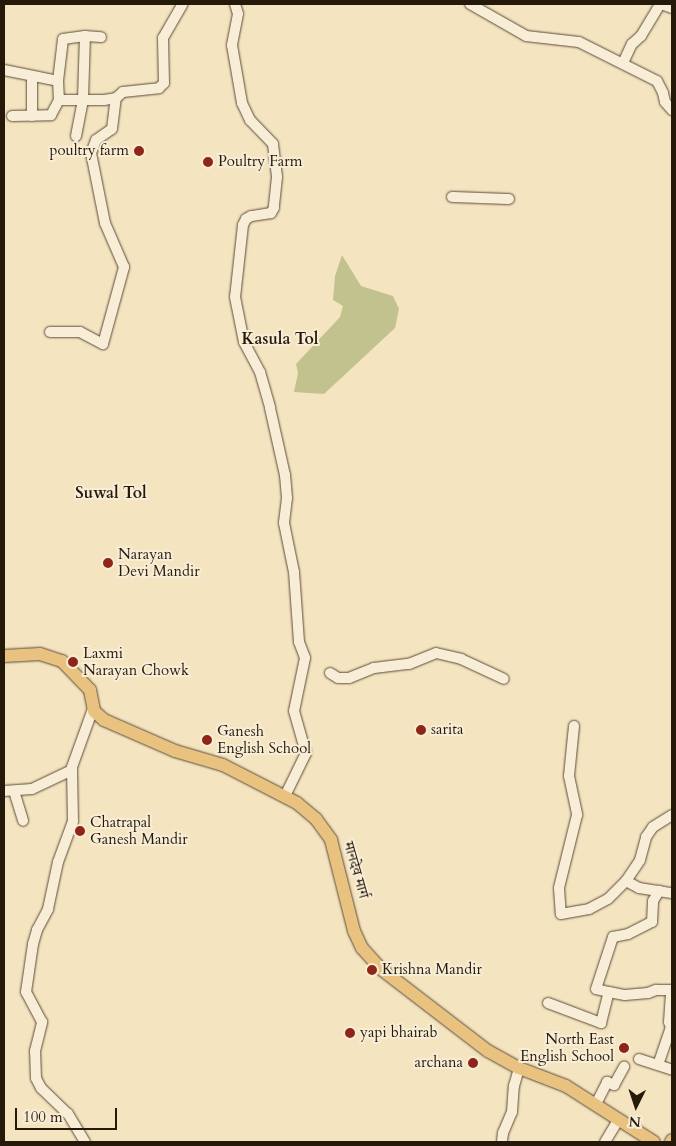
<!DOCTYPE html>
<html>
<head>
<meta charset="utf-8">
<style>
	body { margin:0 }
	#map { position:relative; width:676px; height:1146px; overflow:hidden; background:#f5e4c0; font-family:Cardo,"Noto Serif Devanagari",serif }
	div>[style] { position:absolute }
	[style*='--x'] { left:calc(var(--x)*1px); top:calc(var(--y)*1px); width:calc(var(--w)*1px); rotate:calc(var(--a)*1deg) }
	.green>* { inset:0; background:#c1c28e }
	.roads { filter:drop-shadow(0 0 1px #594c38) drop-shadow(0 0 1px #594c38) }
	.minor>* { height:10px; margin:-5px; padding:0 5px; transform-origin:5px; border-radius:5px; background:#f8edd6 }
	.major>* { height:12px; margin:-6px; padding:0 6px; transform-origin:6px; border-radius:6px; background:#eac280 }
	.dots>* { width:14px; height:14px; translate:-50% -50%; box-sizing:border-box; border:2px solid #f8edd6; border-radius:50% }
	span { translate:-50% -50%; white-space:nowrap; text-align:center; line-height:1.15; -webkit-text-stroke:4px #f8edd6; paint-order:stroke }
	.poi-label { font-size:15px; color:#25190a }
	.right { translate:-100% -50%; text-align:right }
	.left { translate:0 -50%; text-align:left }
	.street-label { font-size:15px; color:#25190a }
	.neighbourhood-label { font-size:16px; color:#25190a; font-weight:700 }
	.frame { position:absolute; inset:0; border:5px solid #25190a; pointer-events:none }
	.north { position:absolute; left:611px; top:1081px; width:50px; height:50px; -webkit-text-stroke:4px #f8edd6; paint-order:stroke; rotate:184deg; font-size:14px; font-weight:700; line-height:20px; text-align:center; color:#25190a }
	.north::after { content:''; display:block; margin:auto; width:18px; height:22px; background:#25190a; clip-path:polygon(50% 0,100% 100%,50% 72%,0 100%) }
	.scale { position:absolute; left:15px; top:1108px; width:102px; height:22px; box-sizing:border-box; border:2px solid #25190a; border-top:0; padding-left:6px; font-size:15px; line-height:18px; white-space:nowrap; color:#25190a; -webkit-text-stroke:4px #f8edd6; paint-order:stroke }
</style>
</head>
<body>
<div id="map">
	<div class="green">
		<i style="clip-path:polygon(342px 255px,361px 286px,393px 296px,399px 309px,395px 328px,324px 394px,294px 392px,298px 373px,296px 364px,340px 317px,343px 306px,333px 300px,335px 276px)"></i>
	</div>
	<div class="roads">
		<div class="minor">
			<i style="--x:235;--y:4;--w:10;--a:73"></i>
			<i style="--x:238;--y:14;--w:32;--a:101"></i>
			<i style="--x:232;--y:45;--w:59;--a:80.2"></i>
			<i style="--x:242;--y:103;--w:19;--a:65"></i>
			<i style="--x:250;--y:120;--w:33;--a:46"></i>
			<i style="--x:273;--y:144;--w:33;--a:83"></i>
			<i style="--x:277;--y:177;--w:31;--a:96"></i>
			<i style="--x:274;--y:208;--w:6;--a:121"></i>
			<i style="--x:271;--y:213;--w:20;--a:171"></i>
			<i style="--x:251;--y:216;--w:6;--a:149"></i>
			<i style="--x:246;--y:219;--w:7;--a:117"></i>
			<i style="--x:243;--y:225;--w:72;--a:96.3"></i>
			<i style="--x:235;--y:297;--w:46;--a:78.7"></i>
			<i style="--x:244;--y:342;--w:34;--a:62"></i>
			<i style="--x:260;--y:372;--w:37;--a:74"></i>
			<i style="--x:270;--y:408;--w:69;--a:77.4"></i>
			<i style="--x:285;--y:475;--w:23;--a:85"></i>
			<i style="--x:287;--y:498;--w:25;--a:97"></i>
			<i style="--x:284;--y:523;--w:50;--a:78.5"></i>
			<i style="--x:294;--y:572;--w:70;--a:85.9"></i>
			<i style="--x:299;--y:642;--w:17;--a:69"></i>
			<i style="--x:305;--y:658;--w:54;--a:101.7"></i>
			<i style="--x:294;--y:711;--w:44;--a:74.1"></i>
			<i style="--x:306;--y:753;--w:48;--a:116"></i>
			<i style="--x:470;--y:4;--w:64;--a:29.7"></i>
			<i style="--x:526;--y:36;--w:53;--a:6.5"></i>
			<i style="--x:579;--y:42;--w:87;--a:26.6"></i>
			<i style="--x:657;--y:81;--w:13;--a:63"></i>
			<i style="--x:663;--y:93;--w:9;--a:77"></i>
			<i style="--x:665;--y:102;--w:11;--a:49"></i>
			<i style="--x:661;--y:4;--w:12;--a:20"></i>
			<i style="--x:623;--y:63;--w:21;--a:-65"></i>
			<i style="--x:632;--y:44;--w:12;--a:-42"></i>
			<i style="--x:641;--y:36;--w:37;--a:-59"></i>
			<i style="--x:4;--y:70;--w:55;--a:11.5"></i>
			<i style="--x:32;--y:76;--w:40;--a:90"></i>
			<i style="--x:59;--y:100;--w:45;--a:0"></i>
			<i style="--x:104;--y:100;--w:12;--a:-9"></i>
			<i style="--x:12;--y:116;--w:39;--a:-1"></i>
			<i style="--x:51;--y:115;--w:17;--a:-62"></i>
			<i style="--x:59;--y:100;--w:19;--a:-93"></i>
			<i style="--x:58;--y:81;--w:42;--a:-83.2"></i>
			<i style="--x:63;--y:39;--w:22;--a:-8"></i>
			<i style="--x:85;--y:36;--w:16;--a:4"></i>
			<i style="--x:76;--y:136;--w:38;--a:-79"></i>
			<i style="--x:83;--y:99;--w:63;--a:-88.2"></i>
			<i style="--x:452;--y:197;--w:57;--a:2"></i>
			<i style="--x:50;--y:332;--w:30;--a:0"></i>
			<i style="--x:80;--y:332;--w:26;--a:28"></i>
			<i style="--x:103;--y:344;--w:80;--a:-74.7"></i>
			<i style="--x:124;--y:267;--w:48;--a:-113.4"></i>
			<i style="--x:105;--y:223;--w:71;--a:-101.3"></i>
			<i style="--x:91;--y:153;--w:14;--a:-69"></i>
			<i style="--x:96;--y:140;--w:19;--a:-35"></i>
			<i style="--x:112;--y:129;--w:31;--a:-83"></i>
			<i style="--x:116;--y:98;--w:9;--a:-41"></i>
			<i style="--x:123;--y:92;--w:36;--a:-6"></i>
			<i style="--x:159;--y:88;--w:7;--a:-45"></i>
			<i style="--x:164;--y:83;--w:45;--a:-91.3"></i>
			<i style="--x:163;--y:38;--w:39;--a:-60"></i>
			<i style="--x:330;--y:673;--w:9;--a:32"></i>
			<i style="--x:338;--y:678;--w:11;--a:0"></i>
			<i style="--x:349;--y:678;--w:27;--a:-22"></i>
			<i style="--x:374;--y:668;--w:35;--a:-7"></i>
			<i style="--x:409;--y:664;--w:29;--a:-22"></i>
			<i style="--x:436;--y:653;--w:26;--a:13"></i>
			<i style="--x:461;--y:659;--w:47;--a:24.9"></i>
			<i style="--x:574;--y:726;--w:50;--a:95.7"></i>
			<i style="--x:569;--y:776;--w:40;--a:78"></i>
			<i style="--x:577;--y:815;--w:75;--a:103.9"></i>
			<i style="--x:559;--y:888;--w:26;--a:86"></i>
			<i style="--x:561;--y:914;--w:28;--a:-10"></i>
			<i style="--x:589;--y:909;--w:21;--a:-28"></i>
			<i style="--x:608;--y:899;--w:25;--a:-45"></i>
			<i style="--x:626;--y:881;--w:25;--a:-56"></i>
			<i style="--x:640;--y:860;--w:24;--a:-75"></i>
			<i style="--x:646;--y:837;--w:12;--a:-55"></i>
			<i style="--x:653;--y:827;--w:22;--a:-32"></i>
			<i style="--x:4;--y:791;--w:28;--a:-4"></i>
			<i style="--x:32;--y:789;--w:44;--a:-25.4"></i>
			<i style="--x:14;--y:791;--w:31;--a:73"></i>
			<i style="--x:626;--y:881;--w:15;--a:28"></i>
			<i style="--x:639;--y:888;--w:33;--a:9"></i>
			<i style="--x:609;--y:992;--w:16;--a:11"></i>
			<i style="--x:625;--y:995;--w:23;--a:-5"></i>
			<i style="--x:648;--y:993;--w:9;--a:-21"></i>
			<i style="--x:656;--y:990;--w:16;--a:0"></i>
			<i style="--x:548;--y:1003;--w:57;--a:20.7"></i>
			<i style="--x:601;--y:1023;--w:32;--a:-76"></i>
			<i style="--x:609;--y:992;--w:13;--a:-167"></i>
			<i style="--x:596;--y:989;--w:55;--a:-71.9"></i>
			<i style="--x:613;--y:937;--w:15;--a:-11"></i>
			<i style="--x:628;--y:934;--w:27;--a:-27"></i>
			<i style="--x:652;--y:922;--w:21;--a:-87"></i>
			<i style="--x:653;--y:901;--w:12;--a:-59"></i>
			<i style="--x:639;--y:1059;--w:35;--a:18"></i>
			<i style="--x:658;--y:1065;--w:40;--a:-71.1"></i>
			<i style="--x:671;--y:1027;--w:5;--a:-112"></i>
			<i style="--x:669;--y:1022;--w:32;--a:-86"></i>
			<i style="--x:596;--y:1104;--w:25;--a:-63"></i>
			<i style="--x:607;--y:1082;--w:8;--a:23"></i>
			<i style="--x:614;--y:1085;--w:21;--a:-61"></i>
			<i style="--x:85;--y:1142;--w:33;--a:-121"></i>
			<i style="--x:68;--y:1114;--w:37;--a:-136"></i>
			<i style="--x:41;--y:1088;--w:11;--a:-117"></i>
			<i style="--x:36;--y:1078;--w:27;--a:-92"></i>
			<i style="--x:35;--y:1051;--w:30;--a:-76"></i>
			<i style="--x:42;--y:1022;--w:34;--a:-118"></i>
			<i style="--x:26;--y:992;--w:49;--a:-81.7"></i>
			<i style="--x:33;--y:944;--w:15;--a:-74"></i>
			<i style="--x:37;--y:930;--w:24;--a:-62"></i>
			<i style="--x:48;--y:909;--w:48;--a:-78"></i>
			<i style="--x:58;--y:862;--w:44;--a:-69.9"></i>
			<i style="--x:73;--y:821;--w:54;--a:-91.1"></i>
			<i style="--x:72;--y:767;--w:65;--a:-70.2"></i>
			<i style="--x:502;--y:1142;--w:9;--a:-84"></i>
			<i style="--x:503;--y:1133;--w:23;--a:-67"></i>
			<i style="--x:512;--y:1112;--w:26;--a:-86"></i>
			<i style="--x:514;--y:1086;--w:19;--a:-74"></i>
			<i style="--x:605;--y:1142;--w:27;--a:-59"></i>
		</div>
		<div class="major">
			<i style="--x:4;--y:656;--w:36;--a:-3"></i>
			<i style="--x:40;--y:654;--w:23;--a:18"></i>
			<i style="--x:62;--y:661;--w:40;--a:46"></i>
			<i style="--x:90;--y:690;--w:21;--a:79"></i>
			<i style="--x:94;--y:711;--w:13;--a:42"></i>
			<i style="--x:104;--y:720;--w:77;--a:23.6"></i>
			<i style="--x:175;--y:751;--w:50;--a:16.3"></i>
			<i style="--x:223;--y:765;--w:83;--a:27.2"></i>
			<i style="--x:297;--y:803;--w:25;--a:40"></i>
			<i style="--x:316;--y:819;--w:26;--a:54"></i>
			<i style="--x:331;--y:840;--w:94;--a:75.8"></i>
			<i style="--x:354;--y:931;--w:19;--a:65"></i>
			<i style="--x:362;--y:948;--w:28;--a:48"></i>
			<i style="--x:381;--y:969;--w:135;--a:37.5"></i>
			<i style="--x:488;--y:1051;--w:35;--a:29"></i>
			<i style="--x:519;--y:1068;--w:50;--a:21"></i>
			<i style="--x:566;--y:1086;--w:104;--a:32.5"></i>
			<i style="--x:671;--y:1142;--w:2;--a:-63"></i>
		</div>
	</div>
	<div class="dots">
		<i style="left:139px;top:151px;background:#8f2418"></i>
		<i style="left:208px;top:162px;background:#8f2418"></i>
		<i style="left:108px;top:563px;background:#8f2418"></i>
		<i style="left:73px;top:662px;background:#8f2418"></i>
		<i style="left:421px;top:730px;background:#8f2418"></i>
		<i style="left:207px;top:740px;background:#8f2418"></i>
		<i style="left:80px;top:831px;background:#8f2418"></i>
		<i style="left:372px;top:970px;background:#8f2418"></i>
		<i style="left:350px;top:1033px;background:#8f2418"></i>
		<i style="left:624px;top:1048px;background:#8f2418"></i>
		<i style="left:473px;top:1063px;background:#8f2418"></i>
	</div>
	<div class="poi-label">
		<span class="right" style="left:129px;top:151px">poultry farm</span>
		<span class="left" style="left:218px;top:162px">Poultry Farm</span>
		<span class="left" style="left:118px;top:563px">Narayan<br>Devi Mandir</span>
		<span class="left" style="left:83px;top:662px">Laxmi<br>Narayan Chowk</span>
		<span class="left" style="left:431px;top:730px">sarita</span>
		<span class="left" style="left:217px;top:740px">Ganesh<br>English School</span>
		<span class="left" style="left:90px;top:831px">Chatrapal<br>Ganesh Mandir</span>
		<span class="left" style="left:382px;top:970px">Krishna Mandir</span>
		<span class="left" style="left:360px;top:1033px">yapi bhairab</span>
		<span class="right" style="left:614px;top:1048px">North East<br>English School</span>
		<span class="right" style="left:463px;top:1063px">archana</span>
	</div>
	<div class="street-label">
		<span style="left:356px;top:870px;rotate:74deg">मानदेव मार्ग</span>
	</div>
	<div class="neighbourhood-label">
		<span style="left:280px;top:339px">Kasula Tol</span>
		<span style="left:111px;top:493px">Suwal Tol</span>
	</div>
	<div class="frame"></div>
	<div class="north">N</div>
	<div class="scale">100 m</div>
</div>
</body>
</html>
